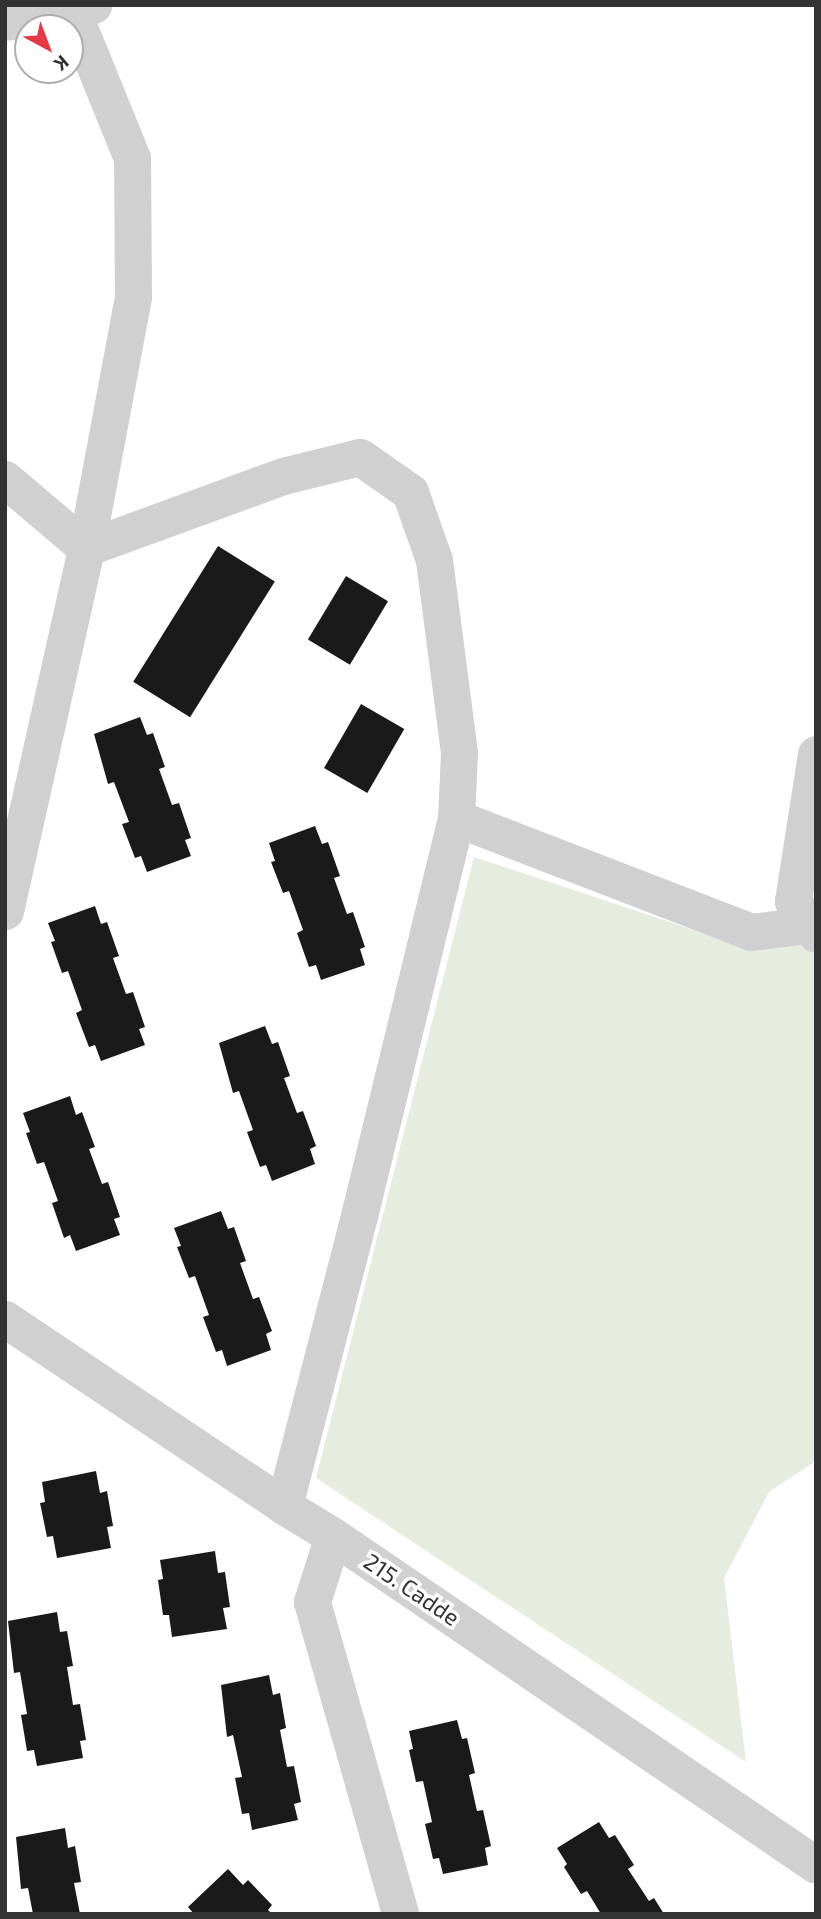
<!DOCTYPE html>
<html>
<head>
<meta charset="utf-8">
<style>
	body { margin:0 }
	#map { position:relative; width:821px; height:1919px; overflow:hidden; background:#fff; font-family:"Exo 2",sans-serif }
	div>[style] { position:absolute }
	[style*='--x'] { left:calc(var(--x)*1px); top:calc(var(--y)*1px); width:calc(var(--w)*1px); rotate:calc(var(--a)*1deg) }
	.green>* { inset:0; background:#e6ecdf }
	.building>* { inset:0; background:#1a1a1a; transform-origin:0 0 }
	.street>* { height:37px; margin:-18.5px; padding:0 18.5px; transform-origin:18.5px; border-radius:18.5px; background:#d0d0d0 }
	span { translate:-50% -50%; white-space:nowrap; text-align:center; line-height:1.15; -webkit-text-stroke:7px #fff; paint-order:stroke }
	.street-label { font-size:23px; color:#333 }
	.frame { position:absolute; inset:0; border:7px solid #333; pointer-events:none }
	.north { position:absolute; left:14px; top:14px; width:70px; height:70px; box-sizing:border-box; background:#fff; border:2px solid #adadad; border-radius:50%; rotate:139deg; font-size:19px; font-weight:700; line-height:28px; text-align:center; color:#333 }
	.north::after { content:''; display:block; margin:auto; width:24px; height:32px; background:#e63946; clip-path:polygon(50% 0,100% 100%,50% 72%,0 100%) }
</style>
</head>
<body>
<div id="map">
	<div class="green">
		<i style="clip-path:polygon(474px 857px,751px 949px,807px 941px,816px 958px,816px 1461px,769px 1492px,724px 1578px,746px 1762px,316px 1478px)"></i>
	</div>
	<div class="building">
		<i style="left:218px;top:546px;width:67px;height:160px;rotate:32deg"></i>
		<i style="left:346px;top:576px;width:49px;height:74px;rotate:31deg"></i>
		<i style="left:361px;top:704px;width:50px;height:74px;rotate:30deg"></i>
		<i style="clip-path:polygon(140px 717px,147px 735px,153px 733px,165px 767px,159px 769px,172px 805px,179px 803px,191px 838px,185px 840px,191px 856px,147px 872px,141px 856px,135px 858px,122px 824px,129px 822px,114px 782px,108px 784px,94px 734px)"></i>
		<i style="clip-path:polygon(315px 826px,322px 844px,328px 842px,340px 876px,334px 878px,347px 914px,353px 912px,365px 947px,360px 949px,365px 965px,321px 980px,316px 965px,309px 967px,297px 933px,303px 930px,289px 891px,283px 893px,271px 862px,275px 861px,269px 843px)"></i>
		<i style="clip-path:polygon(95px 906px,101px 924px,107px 922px,119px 956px,113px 958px,126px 994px,133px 992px,145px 1027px,139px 1029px,145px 1045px,101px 1061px,95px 1045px,89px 1047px,76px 1013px,82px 1010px,68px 971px,62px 973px,51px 942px,55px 941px,48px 923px)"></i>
		<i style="clip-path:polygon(265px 1026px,272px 1044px,278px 1042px,290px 1076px,284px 1078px,297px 1113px,303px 1111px,316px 1146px,310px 1149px,315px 1164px,272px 1181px,266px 1165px,260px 1167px,247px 1132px,253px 1130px,239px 1091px,233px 1093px,219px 1043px)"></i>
		<i style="clip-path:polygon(70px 1096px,76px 1115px,82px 1112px,95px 1147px,89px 1149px,102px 1184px,108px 1182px,120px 1217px,114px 1219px,120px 1235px,76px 1251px,70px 1235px,64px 1238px,52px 1203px,58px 1201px,44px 1162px,37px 1164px,26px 1133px,30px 1132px,23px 1113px)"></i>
		<i style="clip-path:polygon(221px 1211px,228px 1229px,234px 1227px,246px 1261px,240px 1263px,253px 1299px,259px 1297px,272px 1331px,266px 1334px,271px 1350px,227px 1366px,222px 1350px,216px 1352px,203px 1317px,209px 1315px,195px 1276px,189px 1278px,177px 1247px,181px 1246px,174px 1228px)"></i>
		<i style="clip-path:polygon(96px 1471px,100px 1493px,107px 1491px,113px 1526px,107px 1527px,111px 1548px,57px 1558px,53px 1536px,47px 1537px,40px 1503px,45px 1502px,42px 1482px)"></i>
		<i style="clip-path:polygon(215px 1551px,218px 1573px,225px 1572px,230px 1607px,223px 1608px,227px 1629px,172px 1637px,169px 1615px,163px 1615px,158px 1580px,163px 1579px,160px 1560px)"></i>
		<i style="clip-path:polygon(57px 1612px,60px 1632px,67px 1631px,73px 1666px,67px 1667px,73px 1705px,80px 1704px,86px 1740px,80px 1741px,83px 1758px,37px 1766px,34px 1750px,27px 1751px,21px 1715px,27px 1714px,20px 1672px,14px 1673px,8px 1621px)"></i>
		<i style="clip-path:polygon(269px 1675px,273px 1695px,280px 1693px,286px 1728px,280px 1730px,287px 1767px,294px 1766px,301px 1802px,294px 1804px,298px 1820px,252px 1830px,249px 1813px,242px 1814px,235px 1778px,242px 1777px,233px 1735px,227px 1737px,221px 1685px)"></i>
		<i style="clip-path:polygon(457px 1720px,462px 1739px,467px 1738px,475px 1773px,469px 1775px,477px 1811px,483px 1810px,491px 1846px,485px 1848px,488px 1865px,443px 1874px,439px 1858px,433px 1859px,425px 1824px,432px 1822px,423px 1781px,416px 1782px,409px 1750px,413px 1749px,409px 1731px)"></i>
		<i style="clip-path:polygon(599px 1822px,609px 1838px,615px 1835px,634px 1865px,628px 1869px,649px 1901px,654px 1898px,664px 1914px,601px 1914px,587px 1891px,581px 1894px,564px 1867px,567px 1864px,557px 1848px)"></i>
		<i style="clip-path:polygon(65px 1828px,68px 1848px,75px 1846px,81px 1882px,74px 1883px,80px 1914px,33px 1914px,28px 1888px,21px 1889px,16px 1837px)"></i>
		<i style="clip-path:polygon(228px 1869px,243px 1885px,248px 1880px,272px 1905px,268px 1910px,272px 1914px,194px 1914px,188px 1907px)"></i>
	</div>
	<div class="street">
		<i style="--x:5;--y:22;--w:69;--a:-7.5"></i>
		<i style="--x:5;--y:479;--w:106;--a:40.4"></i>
		<i style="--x:86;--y:548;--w:255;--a:-79.4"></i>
		<i style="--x:133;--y:297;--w:139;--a:-90.4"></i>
		<i style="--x:132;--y:158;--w:157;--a:-112.1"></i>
		<i style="--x:73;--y:13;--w:22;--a:-22"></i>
		<i style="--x:816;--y:754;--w:149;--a:98.9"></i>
		<i style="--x:793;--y:901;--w:40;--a:55.1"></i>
		<i style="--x:5;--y:911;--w:372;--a:-77.4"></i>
		<i style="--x:86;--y:548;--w:210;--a:-20.1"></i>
		<i style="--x:283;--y:476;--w:79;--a:-13.9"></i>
		<i style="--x:360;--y:457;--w:61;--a:35"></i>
		<i style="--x:410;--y:492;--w:72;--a:70.6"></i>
		<i style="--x:434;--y:560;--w:195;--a:82.6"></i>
		<i style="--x:459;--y:753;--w:65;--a:92.6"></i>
		<i style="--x:5;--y:1319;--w:336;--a:33.8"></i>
		<i style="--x:284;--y:1506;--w:57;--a:31.5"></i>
		<i style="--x:333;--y:1536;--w:584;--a:34.26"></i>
		<i style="--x:284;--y:1506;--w:300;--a:-75.5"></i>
		<i style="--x:359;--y:1216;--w:410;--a:-76.3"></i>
		<i style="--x:456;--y:818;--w:316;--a:21.1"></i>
		<i style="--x:751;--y:932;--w:57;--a:-7"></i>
		<i style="--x:333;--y:1536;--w:69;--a:107.7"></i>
		<i style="--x:312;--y:1602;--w:324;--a:74.2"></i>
	</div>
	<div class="street-label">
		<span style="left:412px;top:1589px;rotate:34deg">215. Cadde</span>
	</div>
	<div class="frame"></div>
	<div class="north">K</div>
</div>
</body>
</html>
